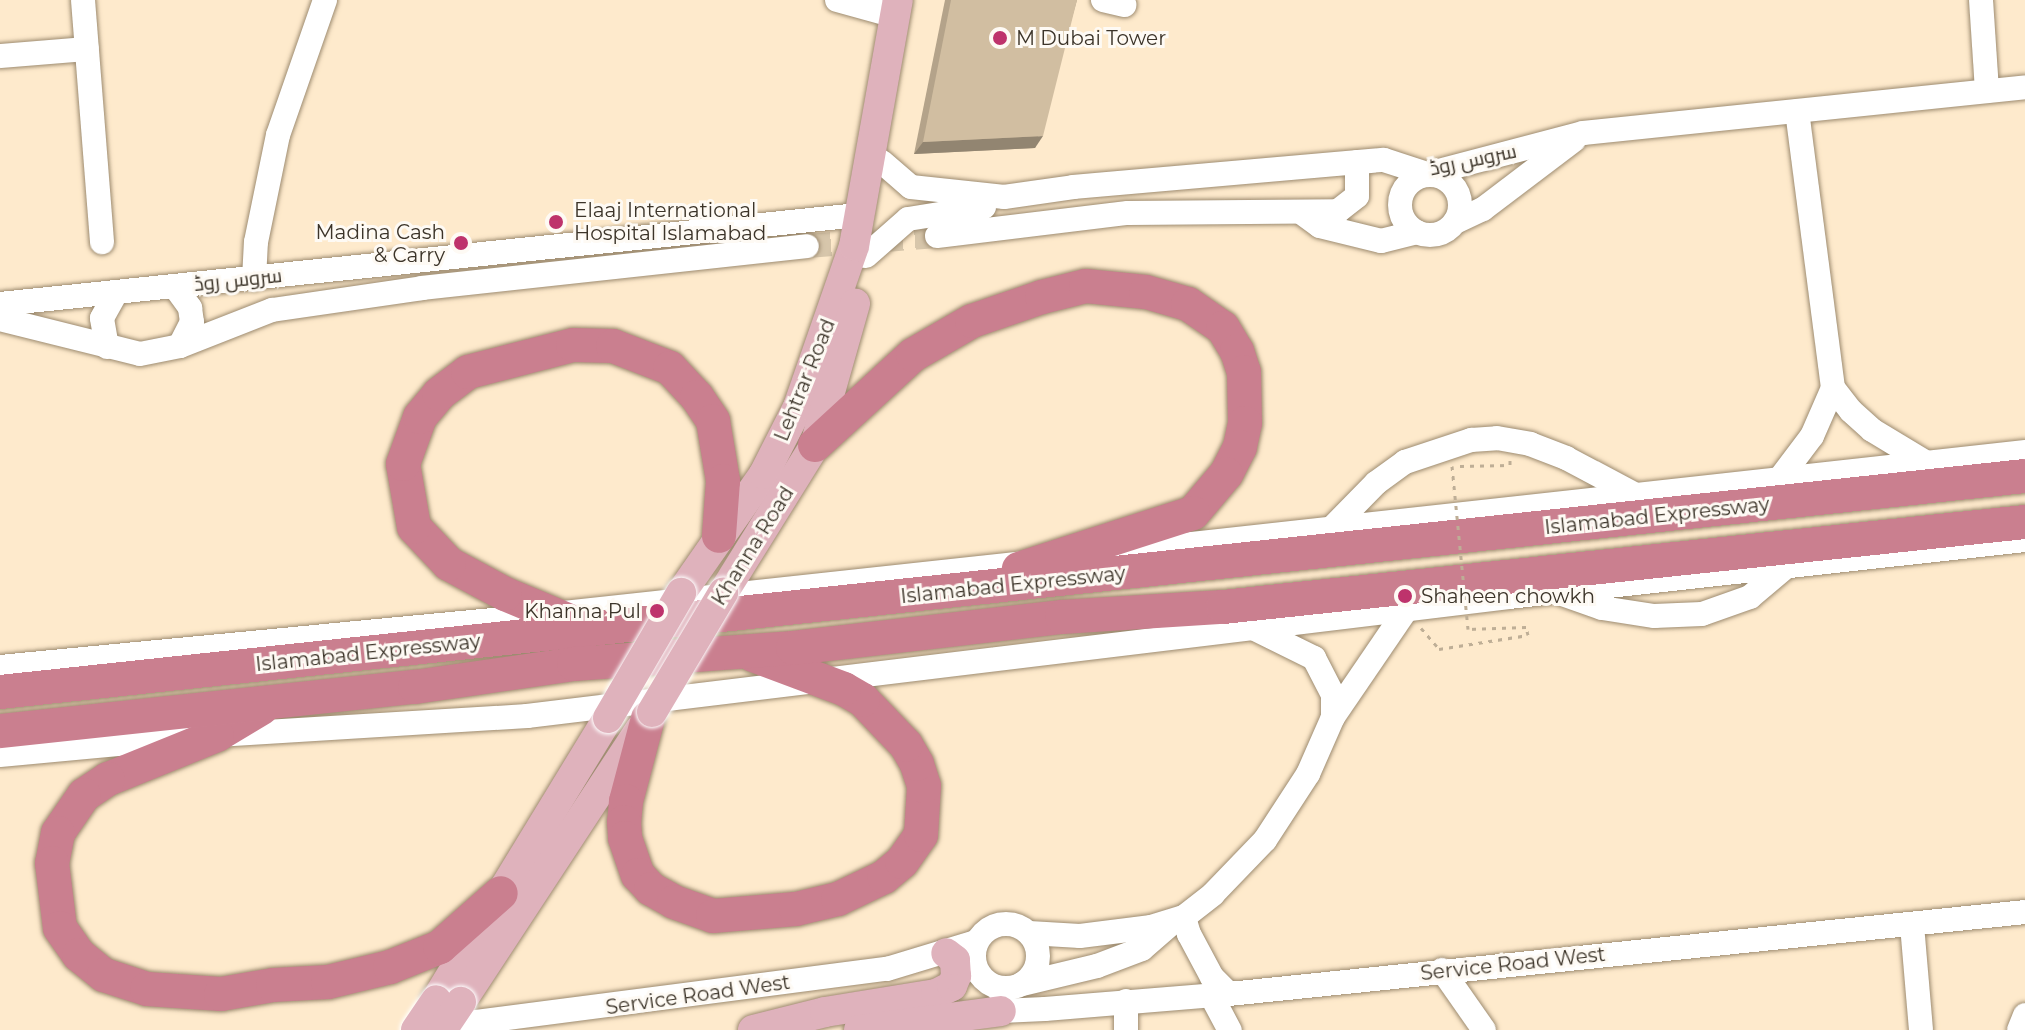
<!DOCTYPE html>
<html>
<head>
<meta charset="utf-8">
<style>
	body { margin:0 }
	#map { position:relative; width:2025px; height:1030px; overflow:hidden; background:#feeacc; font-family:Montserrat,Cairo,sans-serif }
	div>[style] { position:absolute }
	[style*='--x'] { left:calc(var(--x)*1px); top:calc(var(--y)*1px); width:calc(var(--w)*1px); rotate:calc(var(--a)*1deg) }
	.minor-tunnel>* { height:24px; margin-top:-12px; transform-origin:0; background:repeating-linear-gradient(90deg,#d7c6ab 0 24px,transparent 0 36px) }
	.path>* { height:3px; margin-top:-1.5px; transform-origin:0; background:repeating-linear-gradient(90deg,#beae96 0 4px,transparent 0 10px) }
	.roads { filter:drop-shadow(0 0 2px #9d8b70) drop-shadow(0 0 2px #9d8b70) }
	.minor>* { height:24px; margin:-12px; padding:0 12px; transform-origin:12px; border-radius:12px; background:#fff }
	.minor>.ring { margin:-12px; padding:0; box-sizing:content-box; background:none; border:24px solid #fff; border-radius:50% }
	.major>* { height:30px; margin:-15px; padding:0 15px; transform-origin:15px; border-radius:15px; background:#dfb2bc }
	.highway>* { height:34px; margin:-17px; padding:0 17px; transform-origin:17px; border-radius:17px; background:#ca7f8f }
	.path-bridge>* { height:3px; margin-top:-1.5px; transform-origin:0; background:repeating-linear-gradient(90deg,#beae96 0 4px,transparent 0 10px) }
	.bridges { filter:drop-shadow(0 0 2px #fff) drop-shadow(0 0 2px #fff) }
	.major-bridge>* { height:30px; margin:-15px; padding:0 15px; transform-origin:15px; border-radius:15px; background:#dfb2bc }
	.wall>* { inset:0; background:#b4a38a }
	.shaded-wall>* { inset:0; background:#928571 }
	.building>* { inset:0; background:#d1bea1 }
	.dots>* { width:22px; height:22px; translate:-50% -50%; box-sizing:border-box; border:4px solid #fefaf4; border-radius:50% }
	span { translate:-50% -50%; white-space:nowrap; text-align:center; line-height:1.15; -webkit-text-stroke:6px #fefaf4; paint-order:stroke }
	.poi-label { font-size:20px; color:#3c3429 }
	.left { translate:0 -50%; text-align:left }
	.right { translate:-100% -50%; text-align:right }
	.street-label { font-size:20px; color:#3c3429 }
</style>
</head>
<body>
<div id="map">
	<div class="minor-tunnel">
		<i style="--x:807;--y:246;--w:130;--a:-4.4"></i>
	</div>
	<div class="path">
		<i style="--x:1460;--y:466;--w:50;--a:-1.1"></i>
		<i style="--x:1510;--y:465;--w:6;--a:-90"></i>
		<i style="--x:1421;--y:628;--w:28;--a:49"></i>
		<i style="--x:1439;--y:649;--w:90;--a:-8.9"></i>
		<i style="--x:1528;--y:635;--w:8;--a:-104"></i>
		<i style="--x:1526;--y:627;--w:58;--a:178"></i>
	</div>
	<div class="roads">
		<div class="minor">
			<i style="--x:83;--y:0;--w:243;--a:85.5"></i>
			<i style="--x:837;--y:0;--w:60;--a:15.4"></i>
			<i style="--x:1103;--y:0;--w:22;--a:13"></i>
			<i style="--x:1981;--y:0;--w:91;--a:86.2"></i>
			<i style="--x:0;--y:56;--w:87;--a:-4.6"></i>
			<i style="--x:882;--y:162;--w:38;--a:41"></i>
			<i style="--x:911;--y:187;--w:94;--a:6.1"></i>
			<i style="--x:1004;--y:197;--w:70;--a:-8.2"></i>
			<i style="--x:1073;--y:187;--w:312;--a:-5"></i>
			<i style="--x:1384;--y:160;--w:45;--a:18"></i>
			<i style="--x:1427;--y:174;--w:161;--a:-14.7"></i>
			<i style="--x:1583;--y:133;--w:444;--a:-5.9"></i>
			<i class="ring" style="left:1400px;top:175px;width:36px;height:36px"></i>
			<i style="--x:1302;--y:213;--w:22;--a:36"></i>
			<i style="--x:1320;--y:226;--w:63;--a:13.8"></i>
			<i style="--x:1381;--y:241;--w:37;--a:-14"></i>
			<i style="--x:1455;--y:222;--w:31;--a:-25"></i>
			<i style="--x:1483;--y:209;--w:114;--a:-37.2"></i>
			<i style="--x:937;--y:236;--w:192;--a:-6.9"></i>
			<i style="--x:1128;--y:213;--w:210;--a:-0.5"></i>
			<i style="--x:1338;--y:211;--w:24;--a:-38"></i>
			<i style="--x:1357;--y:196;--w:34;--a:-90"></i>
			<i style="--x:866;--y:256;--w:56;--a:-41.4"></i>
			<i style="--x:908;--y:219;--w:77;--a:-9"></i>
			<i style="--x:254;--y:279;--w:37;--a:-87"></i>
			<i style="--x:256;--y:242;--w:109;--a:-78.4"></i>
			<i style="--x:278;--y:135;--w:143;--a:-70.8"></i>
			<i style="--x:175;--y:287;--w:26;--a:54"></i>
			<i style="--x:190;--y:308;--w:14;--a:82"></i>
			<i style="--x:192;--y:322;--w:27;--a:117"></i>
			<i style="--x:0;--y:304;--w:864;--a:-5.92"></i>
			<i style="--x:0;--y:319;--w:144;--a:14"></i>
			<i style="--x:140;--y:354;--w:41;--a:-11.3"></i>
			<i style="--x:180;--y:346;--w:99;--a:-21.4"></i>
			<i style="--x:272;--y:310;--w:152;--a:-8.3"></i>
			<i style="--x:422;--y:288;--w:387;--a:-6.2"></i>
			<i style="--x:107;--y:347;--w:29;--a:-100"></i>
			<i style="--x:102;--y:318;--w:29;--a:-61"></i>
			<i style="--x:1833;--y:388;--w:29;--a:52"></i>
			<i style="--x:1851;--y:411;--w:28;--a:42"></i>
			<i style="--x:1872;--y:430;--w:62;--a:31.1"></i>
			<i style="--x:1781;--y:477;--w:51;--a:-52.9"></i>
			<i style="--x:1812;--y:436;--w:52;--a:-66.4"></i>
			<i style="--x:1833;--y:388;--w:279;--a:-97.4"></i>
			<i style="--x:1332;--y:528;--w:63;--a:-45.6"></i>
			<i style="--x:1376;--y:483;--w:36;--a:-36"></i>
			<i style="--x:1405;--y:462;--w:70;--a:-18.4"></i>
			<i style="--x:1471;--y:440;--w:26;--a:-4"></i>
			<i style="--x:1497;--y:438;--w:34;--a:10"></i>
			<i style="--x:1530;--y:444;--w:39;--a:21"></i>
			<i style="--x:1566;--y:458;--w:77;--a:27.9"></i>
			<i style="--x:1101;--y:554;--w:930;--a:-6.3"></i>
			<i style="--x:1562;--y:594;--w:42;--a:19.3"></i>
			<i style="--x:1602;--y:608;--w:53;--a:8.7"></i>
			<i style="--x:1654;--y:616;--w:48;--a:-2.4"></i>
			<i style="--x:1702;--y:614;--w:51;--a:-19.5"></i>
			<i style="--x:1750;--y:597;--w:48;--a:-40"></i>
			<i style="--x:1255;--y:629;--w:66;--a:26.2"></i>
			<i style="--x:1314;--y:658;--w:42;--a:62.8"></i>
			<i style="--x:1333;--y:695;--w:22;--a:90"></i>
			<i style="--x:0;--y:667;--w:558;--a:-5.45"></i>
			<i style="--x:555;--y:614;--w:480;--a:-6.2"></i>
			<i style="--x:0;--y:755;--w:218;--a:-5.3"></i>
			<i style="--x:217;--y:735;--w:311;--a:-3.5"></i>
			<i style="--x:527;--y:716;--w:989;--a:-6.91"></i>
			<i style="--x:1509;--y:597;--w:519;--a:-6.3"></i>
			<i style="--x:1184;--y:917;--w:18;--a:74"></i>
			<i style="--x:1189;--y:934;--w:49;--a:61.9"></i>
			<i style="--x:1212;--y:977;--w:24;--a:45"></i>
			<i class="ring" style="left:974px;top:924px;width:40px;height:40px"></i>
			<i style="--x:1912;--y:925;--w:105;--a:85.1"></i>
			<i style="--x:1029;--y:933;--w:51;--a:3.4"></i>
			<i style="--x:1080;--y:936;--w:72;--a:-7.2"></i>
			<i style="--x:1151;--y:927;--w:34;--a:-17"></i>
			<i style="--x:1184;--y:917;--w:37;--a:-38"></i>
			<i style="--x:1213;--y:894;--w:75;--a:-46.1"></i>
			<i style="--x:1265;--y:840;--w:79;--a:-56.9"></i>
			<i style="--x:1308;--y:774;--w:62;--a:-66.3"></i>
			<i style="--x:1333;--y:717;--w:130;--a:-55.7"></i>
			<i style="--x:1442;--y:970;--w:73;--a:55"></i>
			<i style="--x:1022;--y:984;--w:77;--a:-13.5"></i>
			<i style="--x:1097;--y:966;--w:48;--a:-20.7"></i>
			<i style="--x:1142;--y:949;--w:40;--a:-41"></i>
			<i style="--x:1002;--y:988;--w:23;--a:92"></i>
			<i style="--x:1001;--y:1011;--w:44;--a:-2.6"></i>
			<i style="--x:1045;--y:1009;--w:185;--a:-4.7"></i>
			<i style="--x:1229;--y:994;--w:800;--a:-5.88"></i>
			<i style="--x:1211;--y:995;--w:40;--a:62"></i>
			<i style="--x:430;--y:1028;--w:461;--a:-7.4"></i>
			<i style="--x:887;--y:969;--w:93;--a:-16.9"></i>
			<i style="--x:1126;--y:1030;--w:29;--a:-90"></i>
			<i style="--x:2019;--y:1030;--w:16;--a:-68"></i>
		</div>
		<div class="major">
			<i style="--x:681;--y:593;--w:145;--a:-55.1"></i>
			<i style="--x:764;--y:474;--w:75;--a:-63.1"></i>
			<i style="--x:798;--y:407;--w:170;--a:-70.8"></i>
			<i style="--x:854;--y:246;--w:250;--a:-79.9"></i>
			<i style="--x:723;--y:593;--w:174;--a:-58.1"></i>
			<i style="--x:815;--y:445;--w:147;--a:-74.2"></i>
			<i style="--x:436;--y:1000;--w:330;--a:-58.6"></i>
			<i style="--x:461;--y:1002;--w:326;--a:-56.7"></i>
			<i style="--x:753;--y:1030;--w:74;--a:-14"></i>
			<i style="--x:825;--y:1012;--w:112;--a:-9.2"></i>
			<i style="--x:936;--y:994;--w:18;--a:-27"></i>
			<i style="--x:952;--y:986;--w:11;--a:-68"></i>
			<i style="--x:956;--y:976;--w:16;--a:-94"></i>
			<i style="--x:955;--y:960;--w:11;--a:-142"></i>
			<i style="--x:859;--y:1030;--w:143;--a:-7.6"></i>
		</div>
		<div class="highway">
			<i style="--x:815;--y:445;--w:133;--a:-42.6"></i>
			<i style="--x:913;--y:355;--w:68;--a:-30"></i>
			<i style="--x:972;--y:321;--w:74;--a:-18.9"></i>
			<i style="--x:1042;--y:297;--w:45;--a:-14"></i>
			<i style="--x:1086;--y:286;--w:60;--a:5.7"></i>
			<i style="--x:1146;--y:292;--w:44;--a:15.9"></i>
			<i style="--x:1188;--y:304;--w:42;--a:34.4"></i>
			<i style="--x:1223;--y:328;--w:27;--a:59"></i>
			<i style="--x:1237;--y:351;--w:22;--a:72"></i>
			<i style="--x:1244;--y:372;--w:51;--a:88.9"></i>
			<i style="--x:1245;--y:423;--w:25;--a:102"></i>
			<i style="--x:1240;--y:447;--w:30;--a:117"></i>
			<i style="--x:1226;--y:474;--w:51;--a:130.2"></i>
			<i style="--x:1193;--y:513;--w:183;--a:162.2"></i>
			<i style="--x:589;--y:629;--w:91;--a:-157.4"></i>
			<i style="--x:505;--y:594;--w:64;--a:-151.8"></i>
			<i style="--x:449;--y:564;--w:51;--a:-133.4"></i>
			<i style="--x:414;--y:527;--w:64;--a:-99.9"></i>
			<i style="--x:403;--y:464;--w:50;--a:-70.1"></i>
			<i style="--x:420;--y:417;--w:30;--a:-50"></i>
			<i style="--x:439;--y:394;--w:36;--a:-37"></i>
			<i style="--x:468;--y:372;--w:108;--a:-14.4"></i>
			<i style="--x:573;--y:345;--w:40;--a:1.4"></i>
			<i style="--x:613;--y:346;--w:61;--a:21.1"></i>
			<i style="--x:670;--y:368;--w:40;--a:47"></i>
			<i style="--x:697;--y:397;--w:29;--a:56"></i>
			<i style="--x:713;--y:421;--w:61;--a:80.5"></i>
			<i style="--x:723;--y:481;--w:55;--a:94.2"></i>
			<i style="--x:0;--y:692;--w:2036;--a:-6.09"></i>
			<i style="--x:262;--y:708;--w:52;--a:149"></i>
			<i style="--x:217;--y:735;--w:118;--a:158"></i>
			<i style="--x:108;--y:779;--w:29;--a:146"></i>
			<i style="--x:84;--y:795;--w:46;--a:124.4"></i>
			<i style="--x:58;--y:833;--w:31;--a:101"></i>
			<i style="--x:52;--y:863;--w:65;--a:83"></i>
			<i style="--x:60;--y:928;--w:33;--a:55"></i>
			<i style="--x:79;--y:955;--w:32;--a:39"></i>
			<i style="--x:104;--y:975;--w:45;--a:18"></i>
			<i style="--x:147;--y:989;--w:74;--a:3.9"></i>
			<i style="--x:221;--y:994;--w:53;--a:-9.8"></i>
			<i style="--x:273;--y:985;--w:55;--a:-3.1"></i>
			<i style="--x:328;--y:982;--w:64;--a:-13.6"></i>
			<i style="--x:390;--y:967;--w:54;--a:-21.8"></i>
			<i style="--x:440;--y:947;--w:81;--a:-41.5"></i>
			<i style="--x:648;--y:718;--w:86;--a:104.8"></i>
			<i style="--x:626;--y:801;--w:21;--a:95"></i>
			<i style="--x:624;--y:822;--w:16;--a:86"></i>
			<i style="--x:625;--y:838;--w:39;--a:71"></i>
			<i style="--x:638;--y:875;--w:19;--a:47"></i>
			<i style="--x:651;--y:889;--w:26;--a:29"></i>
			<i style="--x:674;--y:902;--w:41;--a:19.7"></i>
			<i style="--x:713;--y:916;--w:83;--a:-4.8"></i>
			<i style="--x:796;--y:909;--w:43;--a:-13.4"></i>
			<i style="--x:838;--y:899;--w:51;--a:-25.6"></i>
			<i style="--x:884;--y:877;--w:23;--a:-40"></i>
			<i style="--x:902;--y:862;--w:33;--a:-55"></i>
			<i style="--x:921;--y:835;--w:49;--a:-86.5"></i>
			<i style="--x:924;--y:786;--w:23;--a:-108"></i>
			<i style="--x:917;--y:764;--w:22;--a:-120"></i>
			<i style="--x:906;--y:745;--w:62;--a:-133.7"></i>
			<i style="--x:863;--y:700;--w:22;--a:-150"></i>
			<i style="--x:844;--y:689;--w:97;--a:-159.5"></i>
			<i style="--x:0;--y:731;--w:417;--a:-6.1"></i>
			<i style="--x:415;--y:687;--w:161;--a:-8.2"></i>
			<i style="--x:574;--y:664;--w:220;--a:-4.2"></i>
			<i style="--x:793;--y:648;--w:271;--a:-6.6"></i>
			<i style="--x:1062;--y:617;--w:161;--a:-3.6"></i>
			<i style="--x:1223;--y:607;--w:806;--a:-6.05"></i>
		</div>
	</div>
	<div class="path-bridge">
		<i style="--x:1452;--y:466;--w:164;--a:84.4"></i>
	</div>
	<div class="bridges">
		<div class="major-bridge">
			<i style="--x:652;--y:712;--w:139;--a:-59.2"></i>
			<i style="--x:608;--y:718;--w:145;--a:-59.7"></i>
			<i style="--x:416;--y:1030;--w:36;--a:-56"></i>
			<i style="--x:442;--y:1030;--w:34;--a:-56"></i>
		</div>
	</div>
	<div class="wall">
		<i style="clip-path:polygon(945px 0,1077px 0,1035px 148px,914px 154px)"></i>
	</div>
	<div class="shaded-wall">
		<i style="clip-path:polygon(1043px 136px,1035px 148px,914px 154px,923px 142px)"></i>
	</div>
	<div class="building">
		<i style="clip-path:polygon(951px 0,1077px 0,1043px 136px,923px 142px)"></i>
	</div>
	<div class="dots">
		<i style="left:1000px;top:38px;background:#be336c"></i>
		<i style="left:556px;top:222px;background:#be336c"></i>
		<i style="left:461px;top:243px;background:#be336c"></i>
		<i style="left:1405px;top:596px;background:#be336c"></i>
		<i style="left:657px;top:611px;background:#be336c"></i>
	</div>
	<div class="poi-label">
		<span class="left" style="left:1016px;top:38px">M Dubai Tower</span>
		<span class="left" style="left:574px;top:222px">Elaaj International<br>Hospital Islamabad</span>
		<span class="right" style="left:445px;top:244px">Madina Cash<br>&amp; Carry</span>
		<span class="left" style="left:1421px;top:596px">Shaheen chowkh</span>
		<span class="right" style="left:641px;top:611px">Khanna Pul</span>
	</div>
	<div class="street-label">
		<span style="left:1473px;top:160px;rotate:-12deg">سروس روڈ</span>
		<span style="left:238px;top:280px;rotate:-6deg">سروس روڈ</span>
		<span style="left:805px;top:380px;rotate:-68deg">Lehtrar Road</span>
		<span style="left:1657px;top:516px;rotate:-6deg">Islamabad Expressway</span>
		<span style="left:753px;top:546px;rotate:-58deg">Khanna Road</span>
		<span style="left:1013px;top:585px;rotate:-6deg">Islamabad Expressway</span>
		<span style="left:368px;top:653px;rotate:-6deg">Islamabad Expressway</span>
		<span style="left:1513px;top:964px;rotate:-6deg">Service Road West</span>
		<span style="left:698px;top:995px;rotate:-8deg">Service Road West</span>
	</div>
</div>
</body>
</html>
